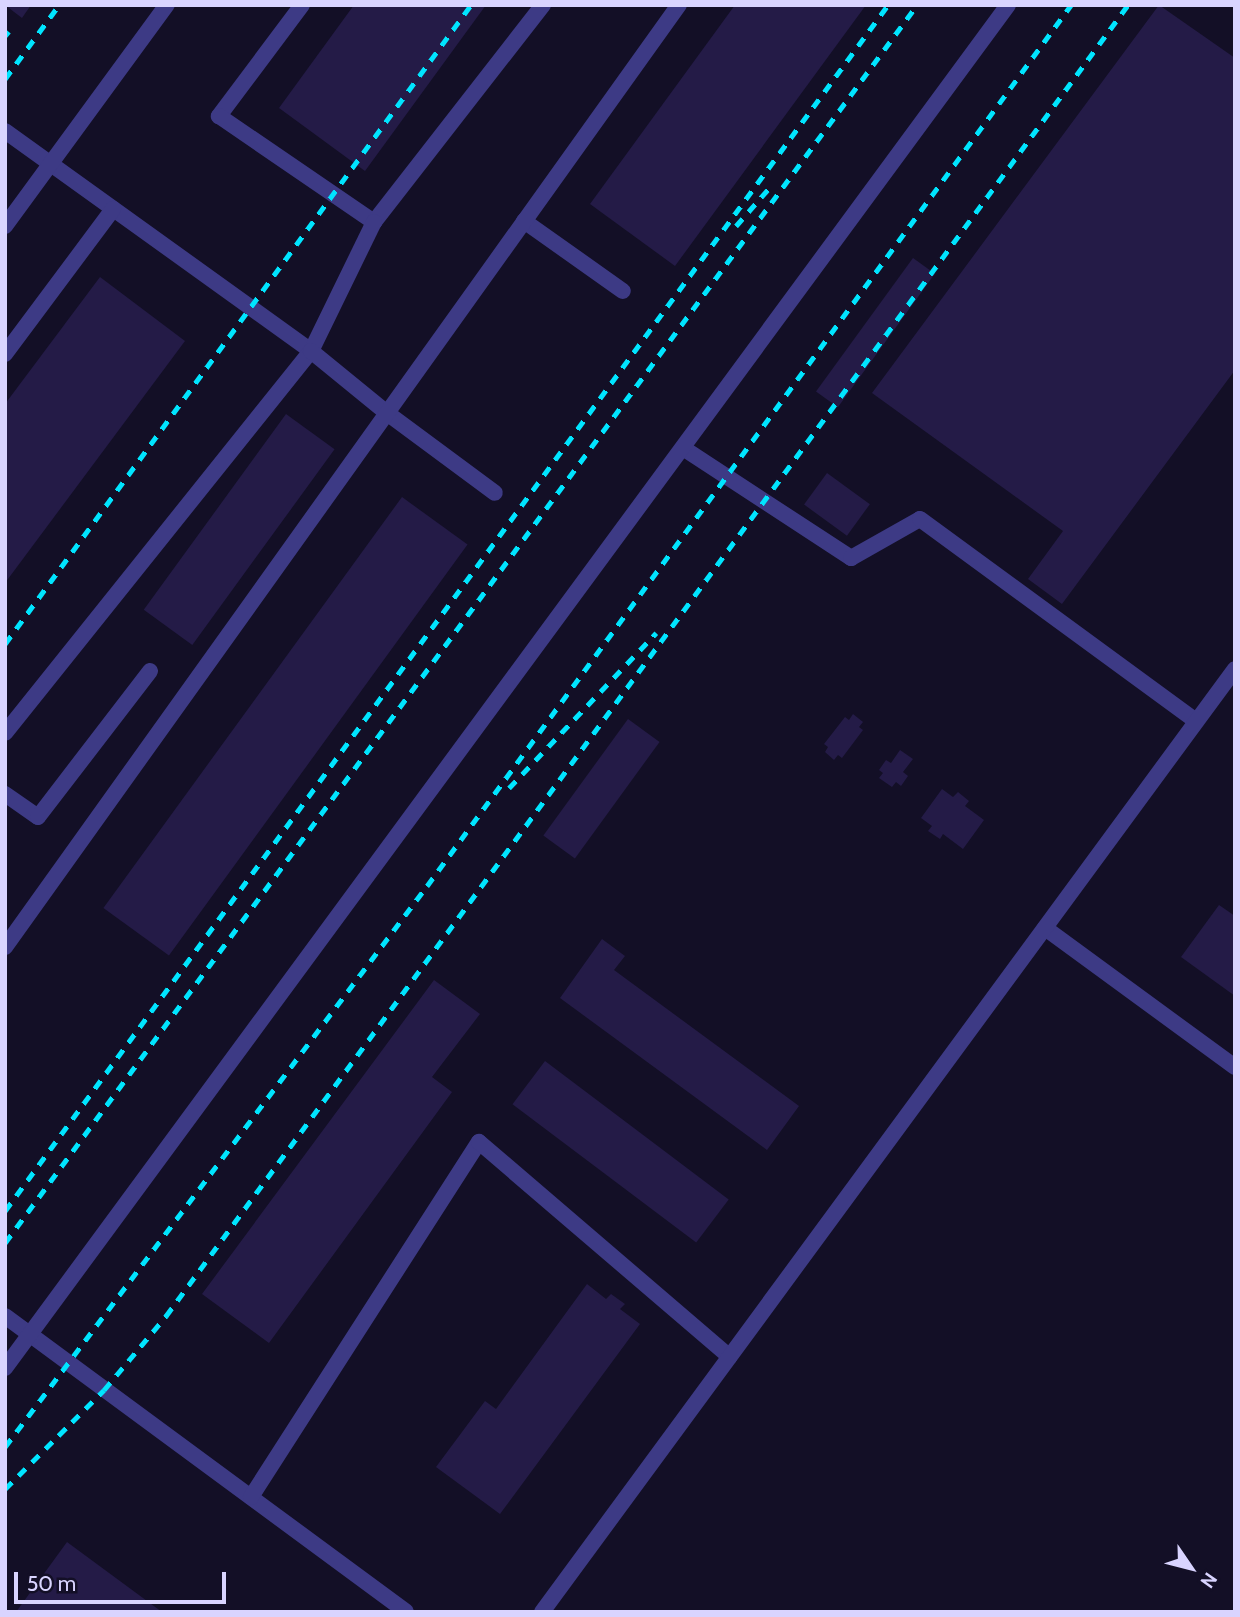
<!DOCTYPE html>
<html>
<head>
<meta charset="utf-8">
<style>
	body { margin:0 }
	#map { position:relative; width:1240px; height:1617px; overflow:hidden; background:#130f26; font-family:Cabin,sans-serif }
	div>[style] { position:absolute }
	[style*='--x'] { left:calc(var(--x)*1px); top:calc(var(--y)*1px); width:calc(var(--w)*1px); rotate:calc(var(--a)*1deg) }
	.building>* { inset:0; background:#241b47; transform-origin:0 0 }
	.service>* { height:16px; margin:-8px; padding:0 8px; transform-origin:8px; border-radius:8px; background:#3d3a85 }
	.rail>* { height:5px; margin-top:-2.5px; transform-origin:0; background:repeating-linear-gradient(90deg,#00e5ff 0 10px,transparent 0 19px) }
	span { translate:-50% -50%; white-space:nowrap; text-align:center; line-height:1.15; -webkit-text-stroke:5px #130f26; paint-order:stroke }
	.frame { position:absolute; inset:0; border:7px solid #d9d4ff; pointer-events:none }
	.north { position:absolute; left:1156px; top:1533px; width:70px; height:70px; -webkit-text-stroke:5px #130f26; paint-order:stroke; rotate:125deg; font-size:19px; font-weight:700; line-height:28px; text-align:center; color:#d9d4ff }
	.north::after { content:''; display:block; margin:auto; width:24px; height:32px; background:#d9d4ff; clip-path:polygon(50% 0,100% 100%,50% 72%,0 100%) }
	.scale { position:absolute; left:14px; top:1572px; width:212px; height:32px; box-sizing:border-box; border:4px solid #d9d4ff; border-top:0; padding-left:9px; font-size:21px; line-height:24px; white-space:nowrap; color:#d9d4ff; -webkit-text-stroke:5px #130f26; paint-order:stroke }
</style>
</head>
<body>
<div id="map">
	<div class="building">
		<i style="clip-path:polygon(5px 5px,31px 5px,22px 18px)"></i>
		<i style="clip-path:polygon(354px 5px,486px 5px,365px 171px,279px 108px)"></i>
		<i style="clip-path:polygon(735px 5px,866px 5px,675px 266px,590px 204px)"></i>
		<i style="clip-path:polygon(1159px 5px,1235px 58px,1235px 370px,1062px 604px,1028px 579px,1063px 531px,872px 393px)"></i>
		<i style="left:913px;top:258px;width:27px;height:165px;rotate:36deg"></i>
		<i style="clip-path:polygon(100px 277px,185px 341px,5px 583px,5px 404px)"></i>
		<i style="left:286px;top:414px;width:60px;height:242px;rotate:36deg"></i>
		<i style="left:827px;top:473px;width:53px;height:39px;rotate:36deg"></i>
		<i style="left:402px;top:497px;width:81px;height:508px;rotate:36deg"></i>
		<i style="clip-path:polygon(853px 714px,863px 722px,859px 727px,863px 730px,842px 758px,838px 755px,834px 760px,825px 752px,828px 747px,824px 744px,845px 717px,849px 720px)"></i>
		<i style="left:628px;top:719px;width:39px;height:144px;rotate:36deg"></i>
		<i style="clip-path:polygon(900px 750px,913px 759px,903px 772px,908px 776px,901px 786px,896px 782px,892px 787px,879px 778px,883px 773px,879px 770px,886px 760px,891px 763px)"></i>
		<i style="clip-path:polygon(942px 789px,953px 797px,958px 792px,969px 801px,965px 806px,984px 820px,963px 849px,943px 834px,940px 839px,928px 831px,932px 826px,921px 818px)"></i>
		<i style="clip-path:polygon(1219px 905px,1235px 916px,1235px 996px,1181px 957px)"></i>
		<i style="clip-path:polygon(602px 939px,625px 956px,614px 970px,799px 1106px,767px 1150px,560px 998px)"></i>
		<i style="clip-path:polygon(434px 980px,480px 1014px,432px 1077px,452px 1092px,269px 1343px,202px 1294px)"></i>
		<i style="left:545px;top:1061px;width:230px;height:54px;rotate:37deg"></i>
		<i style="clip-path:polygon(587px 1284px,606px 1299px,611px 1294px,625px 1304px,620px 1309px,640px 1324px,500px 1514px,436px 1467px,485px 1401px,496px 1409px)"></i>
		<i style="clip-path:polygon(67px 1542px,162px 1612px,16px 1612px)"></i>
	</div>
	<div class="service">
		<i style="--x:302;--y:5;--w:139;--a:126.8"></i>
		<i style="--x:219;--y:116;--w:188;--a:34.4"></i>
		<i style="--x:374;--y:222;--w:275;--a:-52.1"></i>
		<i style="--x:5;--y:131;--w:377;--a:35.7"></i>
		<i style="--x:311;--y:351;--w:489;--a:128.7"></i>
		<i style="--x:524;--y:221;--w:121;--a:35.3"></i>
		<i style="--x:374;--y:222;--w:144;--a:116"></i>
		<i style="--x:311;--y:351;--w:98;--a:39.2"></i>
		<i style="--x:387;--y:413;--w:134;--a:36.5"></i>
		<i style="--x:5;--y:226;--w:274;--a:-53.8"></i>
		<i style="--x:5;--y:354;--w:181;--a:-53.3"></i>
		<i style="--x:683;--y:448;--w:201;--a:33.2"></i>
		<i style="--x:851;--y:558;--w:79;--a:-29.5"></i>
		<i style="--x:920;--y:519;--w:342;--a:36.2"></i>
		<i style="--x:5;--y:794;--w:40;--a:34.9"></i>
		<i style="--x:38;--y:817;--w:184;--a:-52.5"></i>
		<i style="--x:1045;--y:928;--w:235;--a:36.2"></i>
		<i style="--x:5;--y:947;--w:1158;--a:-54.42"></i>
		<i style="--x:5;--y:1316;--w:498;--a:36.4"></i>
		<i style="--x:5;--y:1368;--w:1692;--a:-53.65"></i>
		<i style="--x:251;--y:1497;--w:422;--a:-57.3"></i>
		<i style="--x:479;--y:1142;--w:330;--a:40.6"></i>
		<i style="--x:542;--y:1612;--w:1170;--a:-53.69"></i>
	</div>
	<div class="rail">
		<i style="--x:5;--y:36;--w:6;--a:-51"></i>
		<i style="--x:5;--y:79;--w:92;--a:-53.9"></i>
		<i style="--x:736;--y:226;--w:53;--a:-48.8"></i>
		<i style="--x:5;--y:644;--w:791;--a:-53.9"></i>
		<i style="--x:509;--y:788;--w:214;--a:-46.5"></i>
		<i style="--x:5;--y:1211;--w:1495;--a:-53.79"></i>
		<i style="--x:5;--y:1243;--w:1538;--a:-53.62"></i>
		<i style="--x:5;--y:1447;--w:702;--a:-53.05"></i>
		<i style="--x:427;--y:886;--w:1091;--a:-53.83"></i>
		<i style="--x:5;--y:1489;--w:140;--a:-45"></i>
		<i style="--x:104;--y:1390;--w:97;--a:-50"></i>
		<i style="--x:166;--y:1316;--w:1626;--a:-53.73"></i>
	</div>
	<div class="frame"></div>
	<div class="north">N</div>
	<div class="scale">50 m</div>
</div>
</body>
</html>
